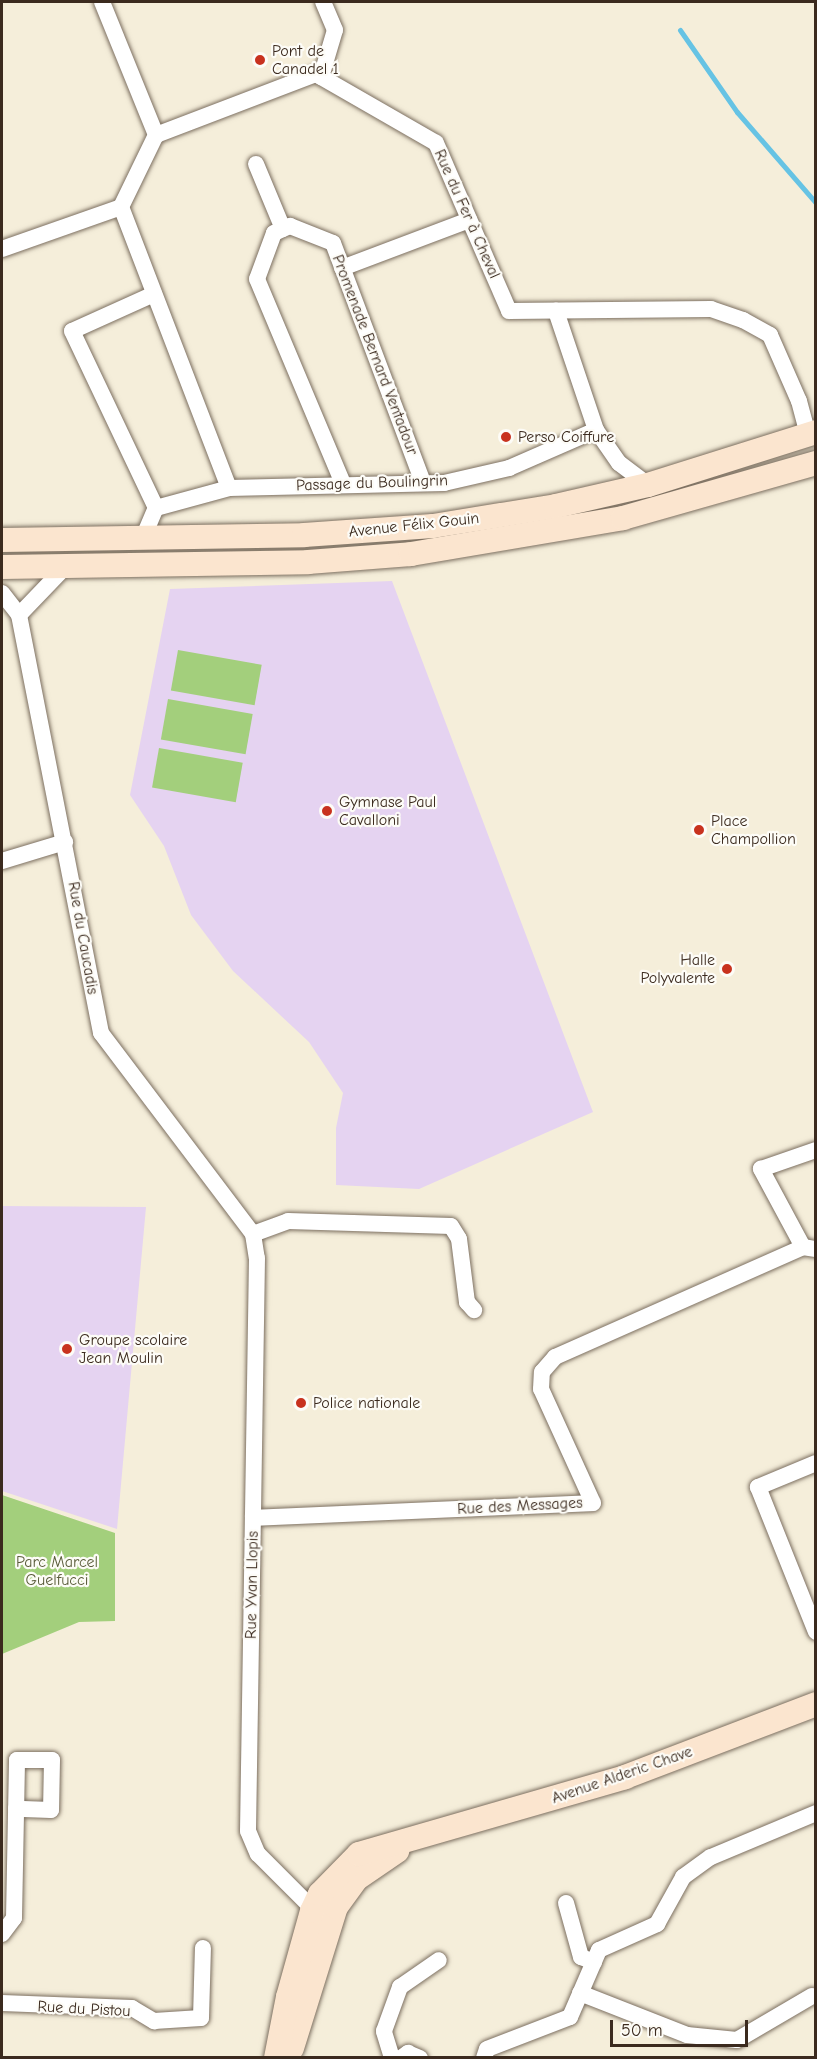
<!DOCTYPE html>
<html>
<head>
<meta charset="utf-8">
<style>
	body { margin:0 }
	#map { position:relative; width:817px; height:2059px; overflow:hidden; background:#f5eeda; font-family:"Comic Neue",sans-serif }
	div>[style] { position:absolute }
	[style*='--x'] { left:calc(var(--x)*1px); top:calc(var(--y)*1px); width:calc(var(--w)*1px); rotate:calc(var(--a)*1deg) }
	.built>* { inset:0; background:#e5d3f1 }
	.green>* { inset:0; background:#a3cf7c; transform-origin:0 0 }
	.stream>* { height:5px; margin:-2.5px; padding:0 2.5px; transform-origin:2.5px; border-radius:2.5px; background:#66c3e4 }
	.roads { filter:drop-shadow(0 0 2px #7c6f60) drop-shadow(0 0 2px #7c6f60) }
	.street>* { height:16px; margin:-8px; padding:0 8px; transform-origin:8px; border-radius:8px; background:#fff }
	.secondary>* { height:24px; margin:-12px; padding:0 12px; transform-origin:12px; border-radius:12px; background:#fbe5cf }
	.dots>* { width:16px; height:16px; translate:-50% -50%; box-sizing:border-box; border:3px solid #fdfcf7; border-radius:50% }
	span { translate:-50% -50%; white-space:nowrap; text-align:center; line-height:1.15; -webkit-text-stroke:4.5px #fdfcf7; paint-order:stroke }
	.poi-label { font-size:16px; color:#3b2a1e }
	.left { translate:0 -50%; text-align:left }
	.right { translate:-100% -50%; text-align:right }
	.street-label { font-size:16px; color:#3b2a1e }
	.park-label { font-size:16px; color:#5a5c3a }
	.frame { position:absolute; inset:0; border:3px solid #3b2a1e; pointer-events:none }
	.scale { position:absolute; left:610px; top:2020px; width:138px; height:27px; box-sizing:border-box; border:3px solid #3b2a1e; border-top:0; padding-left:8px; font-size:18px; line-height:21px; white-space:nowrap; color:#3b2a1e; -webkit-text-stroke:4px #fdfcf7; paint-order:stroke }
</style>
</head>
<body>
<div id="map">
	<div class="built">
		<i style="clip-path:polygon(392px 581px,593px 1112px,419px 1189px,336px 1185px,336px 1128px,343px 1093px,309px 1042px,233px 971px,191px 915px,164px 846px,130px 795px,170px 589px)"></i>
		<i style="clip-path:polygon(2px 1206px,146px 1207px,117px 1529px,2px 1491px)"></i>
	</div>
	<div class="green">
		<i style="left:178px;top:650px;width:85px;height:41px;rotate:10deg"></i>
		<i style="left:168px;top:699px;width:86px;height:41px;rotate:10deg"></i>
		<i style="left:159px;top:748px;width:85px;height:40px;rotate:10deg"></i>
		<i style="clip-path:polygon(2px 1495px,115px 1533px,115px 1621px,79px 1622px,2px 1654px)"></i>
	</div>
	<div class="stream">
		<i style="--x:680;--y:30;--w:100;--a:55.2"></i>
		<i style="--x:737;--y:112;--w:121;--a:49"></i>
	</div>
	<div class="roads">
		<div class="street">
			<i style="--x:102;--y:2;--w:144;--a:67.9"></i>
			<i style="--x:321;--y:77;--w:49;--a:-73.4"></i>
			<i style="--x:335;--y:30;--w:30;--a:-113"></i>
			<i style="--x:256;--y:164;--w:70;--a:67.4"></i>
			<i style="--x:283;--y:229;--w:8;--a:-23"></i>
			<i style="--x:290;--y:226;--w:46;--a:21.6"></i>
			<i style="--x:333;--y:243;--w:256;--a:69.4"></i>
			<i style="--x:283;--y:229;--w:10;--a:156"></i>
			<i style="--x:274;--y:233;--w:49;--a:110.3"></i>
			<i style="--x:257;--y:279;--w:222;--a:67.2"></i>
			<i style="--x:2;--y:249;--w:126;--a:-19.4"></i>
			<i style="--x:342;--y:268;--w:136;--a:-20.7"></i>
			<i style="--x:154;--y:294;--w:90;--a:155.7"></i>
			<i style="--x:72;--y:331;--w:196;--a:64.6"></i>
			<i style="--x:156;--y:508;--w:76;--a:-15.3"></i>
			<i style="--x:229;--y:488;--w:215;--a:-1.3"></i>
			<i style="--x:444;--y:483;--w:67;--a:-13"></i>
			<i style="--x:509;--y:468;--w:95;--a:-23.6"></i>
			<i style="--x:596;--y:430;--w:126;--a:-108.6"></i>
			<i style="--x:596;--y:430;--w:40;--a:55.1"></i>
			<i style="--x:619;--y:463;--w:36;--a:37"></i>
			<i style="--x:229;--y:488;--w:301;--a:-111"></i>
			<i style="--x:121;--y:207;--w:80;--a:-64.1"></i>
			<i style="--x:156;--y:135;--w:171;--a:-20.9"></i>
			<i style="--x:316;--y:74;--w:138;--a:29.9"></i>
			<i style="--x:436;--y:143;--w:183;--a:66.5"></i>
			<i style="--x:509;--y:311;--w:202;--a:-0.6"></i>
			<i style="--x:711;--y:309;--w:34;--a:19"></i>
			<i style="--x:743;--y:320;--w:31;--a:29"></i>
			<i style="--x:770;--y:335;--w:72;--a:66.3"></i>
			<i style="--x:799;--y:401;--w:35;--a:75"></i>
			<i style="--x:143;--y:538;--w:33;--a:-67"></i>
			<i style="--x:2;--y:593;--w:28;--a:52"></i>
			<i style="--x:19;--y:615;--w:426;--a:78.9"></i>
			<i style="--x:101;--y:1033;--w:252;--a:52.9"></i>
			<i style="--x:253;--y:1234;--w:24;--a:81"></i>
			<i style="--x:257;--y:1258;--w:573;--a:90.9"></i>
			<i style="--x:248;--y:1831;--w:25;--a:67"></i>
			<i style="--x:258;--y:1854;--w:86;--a:45"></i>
			<i style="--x:19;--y:615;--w:68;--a:-46.2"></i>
			<i style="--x:2;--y:861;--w:66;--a:-16.8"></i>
			<i style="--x:253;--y:1234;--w:37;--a:-20"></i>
			<i style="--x:288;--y:1221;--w:163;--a:1.8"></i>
			<i style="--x:451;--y:1226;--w:15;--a:58"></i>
			<i style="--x:459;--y:1239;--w:64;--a:82.8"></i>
			<i style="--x:467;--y:1302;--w:11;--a:49"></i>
			<i style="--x:803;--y:1247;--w:89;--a:-118.3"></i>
			<i style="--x:761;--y:1169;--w:58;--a:-19.1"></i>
			<i style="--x:816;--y:1463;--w:63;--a:157.5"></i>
			<i style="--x:758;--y:1487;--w:156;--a:68.2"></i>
			<i style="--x:253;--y:1518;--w:340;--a:-2.5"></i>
			<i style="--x:593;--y:1503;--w:125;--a:-114.5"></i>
			<i style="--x:541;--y:1389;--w:17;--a:-87"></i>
			<i style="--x:542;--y:1372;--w:20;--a:-49"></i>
			<i style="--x:555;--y:1357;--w:271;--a:-23.9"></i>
			<i style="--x:803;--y:1247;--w:13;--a:9"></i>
			<i style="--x:566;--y:1903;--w:56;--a:74.5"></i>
			<i style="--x:581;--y:1957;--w:14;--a:21"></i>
			<i style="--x:2;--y:1934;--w:20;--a:-53"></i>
			<i style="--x:14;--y:1918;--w:158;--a:-88.9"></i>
			<i style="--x:17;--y:1760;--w:35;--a:0"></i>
			<i style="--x:52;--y:1760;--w:50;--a:91.1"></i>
			<i style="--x:51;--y:1810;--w:35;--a:-178"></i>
			<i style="--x:580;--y:1993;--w:115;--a:21.4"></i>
			<i style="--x:687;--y:2035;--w:50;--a:5.7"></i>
			<i style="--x:737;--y:2040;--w:87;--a:-30.4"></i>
			<i style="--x:2;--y:2003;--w:130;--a:2.2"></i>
			<i style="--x:132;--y:2008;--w:26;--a:31"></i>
			<i style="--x:154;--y:2021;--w:47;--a:-3.7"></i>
			<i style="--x:201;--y:2018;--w:70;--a:-88.4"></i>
			<i style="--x:392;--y:2058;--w:28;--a:-107"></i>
			<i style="--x:384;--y:2031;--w:47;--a:-70"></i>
			<i style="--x:400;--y:1987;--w:47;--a:-34.7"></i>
			<i style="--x:401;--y:2058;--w:9;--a:-36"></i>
			<i style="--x:408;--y:2053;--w:13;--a:23"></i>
			<i style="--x:484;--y:2058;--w:9;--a:-72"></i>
			<i style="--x:487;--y:2049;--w:89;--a:-21.1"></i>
			<i style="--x:570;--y:2017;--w:73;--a:-66.6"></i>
			<i style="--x:599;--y:1950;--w:64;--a:-24.1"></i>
			<i style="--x:657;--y:1924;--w:54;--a:-61"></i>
			<i style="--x:683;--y:1877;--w:34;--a:-36"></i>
			<i style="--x:711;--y:1857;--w:114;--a:-22.7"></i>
		</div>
		<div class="secondary">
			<i style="--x:2;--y:540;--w:302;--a:-0.9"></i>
			<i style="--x:304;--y:535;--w:129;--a:-4"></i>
			<i style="--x:433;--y:526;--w:125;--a:-9.2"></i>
			<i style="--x:556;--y:506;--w:94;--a:-12.9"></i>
			<i style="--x:648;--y:485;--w:176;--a:-17.5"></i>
			<i style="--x:2;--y:567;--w:306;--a:-0.9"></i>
			<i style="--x:308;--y:562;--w:103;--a:-4.4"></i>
			<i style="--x:411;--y:554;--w:215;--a:-9.6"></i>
			<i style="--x:623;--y:518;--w:201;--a:-15.9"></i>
			<i style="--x:292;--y:2048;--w:148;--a:-72.7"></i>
			<i style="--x:336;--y:1907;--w:34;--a:-54"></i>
			<i style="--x:356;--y:1879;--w:50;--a:-34.3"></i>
			<i style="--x:276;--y:2058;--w:62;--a:-78.9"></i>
			<i style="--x:288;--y:1997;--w:89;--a:-74.4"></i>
			<i style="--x:312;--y:1911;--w:19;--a:-65"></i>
			<i style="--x:320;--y:1894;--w:56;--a:-45.7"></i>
			<i style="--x:359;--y:1854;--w:277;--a:-16.1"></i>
			<i style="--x:625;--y:1777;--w:204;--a:-20.9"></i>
		</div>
	</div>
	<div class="dots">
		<i style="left:260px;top:60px;background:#c8321e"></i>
		<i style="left:506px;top:437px;background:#c8321e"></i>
		<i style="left:327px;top:811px;background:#c8321e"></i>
		<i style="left:699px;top:830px;background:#c8321e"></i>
		<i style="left:727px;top:969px;background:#c8321e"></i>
		<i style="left:67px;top:1349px;background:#c8321e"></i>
		<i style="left:301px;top:1403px;background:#c8321e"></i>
	</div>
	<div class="poi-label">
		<span class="left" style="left:272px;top:60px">Pont de<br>Canadel 1</span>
		<span class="left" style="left:518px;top:437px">Perso Coiffure</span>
		<span class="left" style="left:339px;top:811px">Gymnase Paul<br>Cavalloni</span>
		<span class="left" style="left:711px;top:830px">Place<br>Champollion</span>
		<span class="right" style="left:715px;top:969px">Halle<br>Polyvalente</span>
		<span class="left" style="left:79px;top:1349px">Groupe scolaire<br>Jean Moulin</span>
		<span class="left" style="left:313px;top:1403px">Police nationale</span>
	</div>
	<div class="street-label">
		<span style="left:467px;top:214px;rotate:66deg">Rue du Fer à Cheval</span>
		<span style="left:375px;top:355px;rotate:69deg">Promenade Bernard Ventadour</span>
		<span style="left:372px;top:483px;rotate:-2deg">Passage du Boulingrin</span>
		<span style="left:414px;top:525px;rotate:-6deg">Avenue Félix Gouin</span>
		<span style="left:83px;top:938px;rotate:80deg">Rue du Caucadis</span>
		<span style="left:520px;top:1506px;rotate:-3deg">Rue des Messages</span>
		<span style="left:252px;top:1585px;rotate:-89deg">Rue Yvan Llopis</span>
		<span style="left:622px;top:1775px;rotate:-19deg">Avenue Alderic Chave</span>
		<span style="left:84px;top:2009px;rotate:3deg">Rue du Pistou</span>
	</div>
	<div class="park-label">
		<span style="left:57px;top:1571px">Parc Marcel<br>Guelfucci</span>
	</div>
	<div class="frame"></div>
	<div class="scale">50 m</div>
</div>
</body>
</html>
